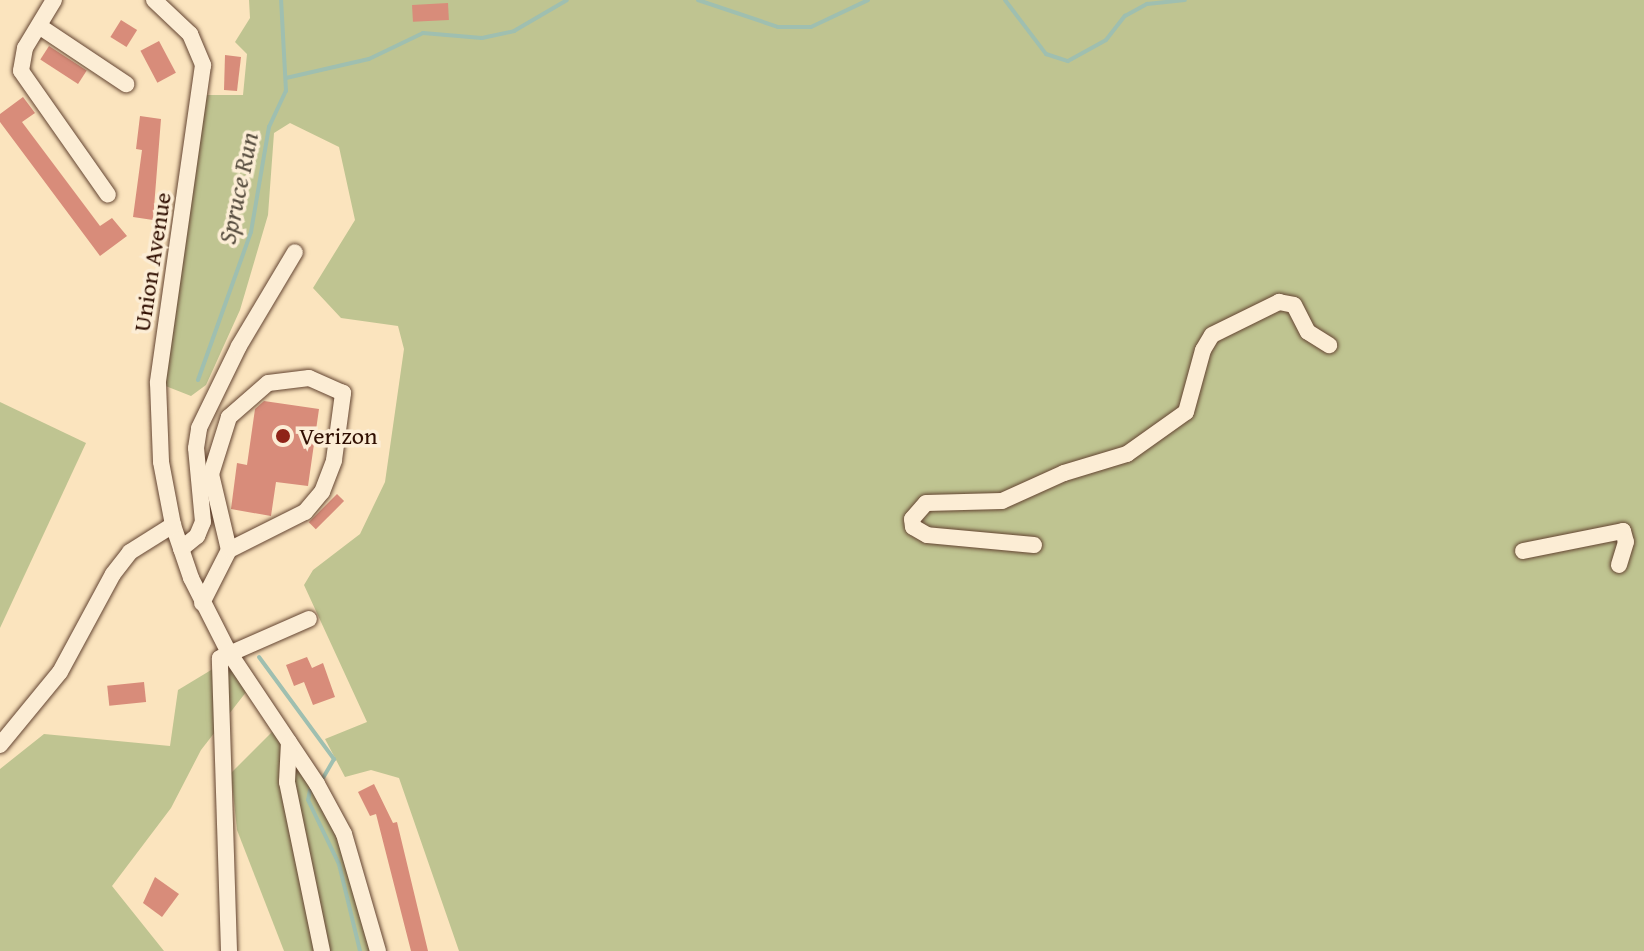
<!DOCTYPE html>
<html>
<head>
<meta charset="utf-8">
<style>
	body { margin:0 }
	#map { position:relative; width:1644px; height:951px; overflow:hidden; background:#fbe4be; font-family:"Gentium Book Plus",serif }
	div>[style] { position:absolute }
	[style*='--x'] { left:calc(var(--x)*1px); top:calc(var(--y)*1px); width:calc(var(--w)*1px); rotate:calc(var(--a)*1deg) }
	.green>* { inset:0; background:#bfc491 }
	.stream>* { height:4px; margin:-2px; padding:0 2px; transform-origin:2px; border-radius:2px; background:#9fbfb0 }
	.building>* { inset:0; background:#d88c7a; transform-origin:0 0 }
	.roads { filter:drop-shadow(0 0 2px #634431) drop-shadow(0 0 2px #634431) }
	.minor>* { height:16px; margin:-8px; padding:0 8px; transform-origin:8px; border-radius:8px; background:#fcedd5 }
	.dots>* { width:22px; height:22px; translate:-50% -50%; box-sizing:border-box; border:4px solid #fcedd5; border-radius:50% }
	span { translate:-50% -50%; white-space:nowrap; text-align:center; line-height:1.15; -webkit-text-stroke:7px #fcedd5; paint-order:stroke }
	.street-label { font-size:24px; color:#300f02 }
	.poi-label { font-size:24px; color:#300f02 }
	.left { translate:0 -50%; text-align:left }
	.water-label { font-size:26px; color:#574d3f; font-style:italic }
</style>
</head>
<body>
<div id="map">
	<div class="green">
		<i style="clip-path:polygon(249px 0,1644px 0,1644px 951px,459px 951px,399px 778px,371px 770px,345px 777px,325px 739px,367px 722px,304px 585px,313px 570px,360px 534px,385px 482px,404px 349px,398px 326px,341px 318px,313px 288px,355px 220px,339px 147px,290px 123px,274px 133px,268px 215px,240px 310px,206px 385px,191px 396px,158px 383px,202px 95px,243px 95px,247px 54px,235px 42px,250px 18px)"></i>
		<i style="clip-path:polygon(0 402px,86px 443px,0 628px)"></i>
		<i style="clip-path:polygon(231px 658px,250px 687px,201px 750px,171px 808px,112px 886px,164px 951px,0 951px,0 769px,44px 734px,170px 746px,178px 690px)"></i>
		<i style="clip-path:polygon(278px 726px,317px 784px,378px 951px,284px 951px,237px 830px,231px 773px)"></i>
	</div>
	<div class="stream">
		<i style="--x:698;--y:0;--w:84;--a:18.6"></i>
		<i style="--x:778;--y:27;--w:33;--a:0"></i>
		<i style="--x:811;--y:27;--w:63;--a:-25.3"></i>
		<i style="--x:1005;--y:0;--w:68;--a:52.8"></i>
		<i style="--x:1046;--y:54;--w:23;--a:18"></i>
		<i style="--x:1068;--y:61;--w:43;--a:-28.9"></i>
		<i style="--x:1106;--y:40;--w:31;--a:-52"></i>
		<i style="--x:1125;--y:16;--w:25;--a:-29"></i>
		<i style="--x:1147;--y:4;--w:38;--a:-6"></i>
		<i style="--x:286;--y:78;--w:85;--a:-12.9"></i>
		<i style="--x:369;--y:59;--w:60;--a:-25.7"></i>
		<i style="--x:423;--y:33;--w:59;--a:4.8"></i>
		<i style="--x:482;--y:38;--w:33;--a:-12"></i>
		<i style="--x:514;--y:31;--w:61;--a:-30.3"></i>
		<i style="--x:198;--y:380;--w:157;--a:-70.3"></i>
		<i style="--x:251;--y:232;--w:107;--a:-80.3"></i>
		<i style="--x:269;--y:127;--w:40;--a:-65"></i>
		<i style="--x:286;--y:91;--w:91;--a:-93.1"></i>
		<i style="--x:259;--y:657;--w:127;--a:53.7"></i>
		<i style="--x:334;--y:759;--w:22;--a:120"></i>
		<i style="--x:310;--y:790;--w:10;--a:101"></i>
		<i style="--x:308;--y:800;--w:71;--a:64.2"></i>
		<i style="--x:339;--y:864;--w:89;--a:76.4"></i>
	</div>
	<div class="building">
		<i style="left:448px;top:3px;width:17px;height:36px;rotate:87deg"></i>
		<i style="left:121px;top:20px;width:19px;height:20px;rotate:32deg"></i>
		<i style="left:159px;top:41px;width:36px;height:21px;rotate:62deg"></i>
		<i style="left:49px;top:46px;width:45px;height:16px;rotate:33deg"></i>
		<i style="clip-path:polygon(225px 55px,241px 57px,237px 91px,224px 90px)"></i>
		<i style="clip-path:polygon(23px 97px,35px 113px,22px 122px,100px 226px,112px 218px,127px 236px,100px 256px,0 122px,0 114px)"></i>
		<i style="clip-path:polygon(140px 116px,161px 119px,153px 220px,133px 217px,142px 150px,136px 149px)"></i>
		<i style="clip-path:polygon(264px 401px,319px 409px,308px 486px,276px 482px,271px 516px,231px 509px,237px 463px,247px 465px,255px 409px)"></i>
		<i style="left:337px;top:494px;width:10px;height:40px;rotate:45deg"></i>
		<i style="clip-path:polygon(307px 657px,312px 668px,323px 663px,335px 697px,313px 705px,304px 682px,294px 686px,286px 665px)"></i>
		<i style="left:144px;top:682px;width:20px;height:37px;rotate:84deg"></i>
		<i style="clip-path:polygon(374px 784px,393px 823px,397px 822px,428px 951px,411px 951px,376px 814px,370px 816px,358px 792px)"></i>
		<i style="clip-path:polygon(155px 877px,179px 894px,162px 917px,143px 903px)"></i>
	</div>
	<div class="roads">
		<div class="minor">
			<i style="--x:54;--y:0;--w:56;--a:121.1"></i>
			<i style="--x:25;--y:48;--w:23;--a:100"></i>
			<i style="--x:21;--y:71;--w:151;--a:54.9"></i>
			<i style="--x:154;--y:0;--w:50;--a:43.4"></i>
			<i style="--x:190;--y:34;--w:34;--a:67"></i>
			<i style="--x:203;--y:65;--w:321;--a:98.1"></i>
			<i style="--x:158;--y:383;--w:79;--a:87.8"></i>
			<i style="--x:161;--y:462;--w:64;--a:79.2"></i>
			<i style="--x:173;--y:525;--w:56;--a:71.2"></i>
			<i style="--x:191;--y:578;--w:82;--a:63.1"></i>
			<i style="--x:228;--y:651;--w:160;--a:56.2"></i>
			<i style="--x:317;--y:784;--w:57;--a:61.6"></i>
			<i style="--x:344;--y:834;--w:122;--a:73.8"></i>
			<i style="--x:39;--y:26;--w:105;--a:33.7"></i>
			<i style="--x:1034;--y:545;--w:107;--a:-174.7"></i>
			<i style="--x:927;--y:535;--w:16;--a:-150"></i>
			<i style="--x:913;--y:527;--w:8;--a:-97"></i>
			<i style="--x:912;--y:519;--w:21;--a:-49"></i>
			<i style="--x:926;--y:503;--w:76;--a:-1.5"></i>
			<i style="--x:1002;--y:501;--w:68;--a:-24.3"></i>
			<i style="--x:1064;--y:473;--w:66;--a:-16.8"></i>
			<i style="--x:1127;--y:454;--w:72;--a:-35.4"></i>
			<i style="--x:1186;--y:412;--w:64;--a:-74.7"></i>
			<i style="--x:1203;--y:350;--w:17;--a:-59"></i>
			<i style="--x:1212;--y:335;--w:75;--a:-26.2"></i>
			<i style="--x:1279;--y:302;--w:15;--a:11"></i>
			<i style="--x:1294;--y:305;--w:30;--a:63"></i>
			<i style="--x:1308;--y:332;--w:25;--a:32"></i>
			<i style="--x:181;--y:549;--w:21;--a:-39"></i>
			<i style="--x:197;--y:536;--w:15;--a:-67"></i>
			<i style="--x:203;--y:522;--w:74;--a:-95.4"></i>
			<i style="--x:196;--y:448;--w:20;--a:-81"></i>
			<i style="--x:199;--y:428;--w:91;--a:-64"></i>
			<i style="--x:239;--y:346;--w:109;--a:-59.2"></i>
			<i style="--x:1523;--y:551;--w:102;--a:-11.3"></i>
			<i style="--x:1623;--y:531;--w:11;--a:75"></i>
			<i style="--x:1626;--y:542;--w:24;--a:107"></i>
			<i style="--x:202;--y:603;--w:59;--a:-63"></i>
			<i style="--x:229;--y:550;--w:85;--a:-26.6"></i>
			<i style="--x:305;--y:512;--w:26;--a:-50"></i>
			<i style="--x:322;--y:492;--w:34;--a:-69"></i>
			<i style="--x:334;--y:460;--w:68;--a:-82.3"></i>
			<i style="--x:343;--y:393;--w:37;--a:-156"></i>
			<i style="--x:309;--y:378;--w:41;--a:173"></i>
			<i style="--x:268;--y:383;--w:52;--a:138.9"></i>
			<i style="--x:229;--y:417;--w:60;--a:107.5"></i>
			<i style="--x:211;--y:474;--w:78;--a:76.7"></i>
			<i style="--x:289;--y:742;--w:40;--a:92.9"></i>
			<i style="--x:287;--y:782;--w:173;--a:78.3"></i>
			<i style="--x:0;--y:745;--w:94;--a:-50.6"></i>
			<i style="--x:60;--y:672;--w:111;--a:-61.6"></i>
			<i style="--x:113;--y:574;--w:28;--a:-52"></i>
			<i style="--x:130;--y:552;--w:51;--a:-32.1"></i>
			<i style="--x:229;--y:951;--w:293;--a:-91.8"></i>
			<i style="--x:220;--y:658;--w:97;--a:-23.7"></i>
		</div>
	</div>
	<div class="dots">
		<i style="left:283px;top:436px;background:#8f2418"></i>
	</div>
	<div class="street-label">
		<span style="left:152px;top:262px;rotate:-81deg">Union Avenue</span>
	</div>
	<div class="poi-label">
		<span class="left" style="left:299px;top:436px">Verizon</span>
	</div>
	<div class="water-label">
		<span style="left:238px;top:188px;rotate:-78deg">Spruce Run</span>
	</div>
</div>
</body>
</html>
